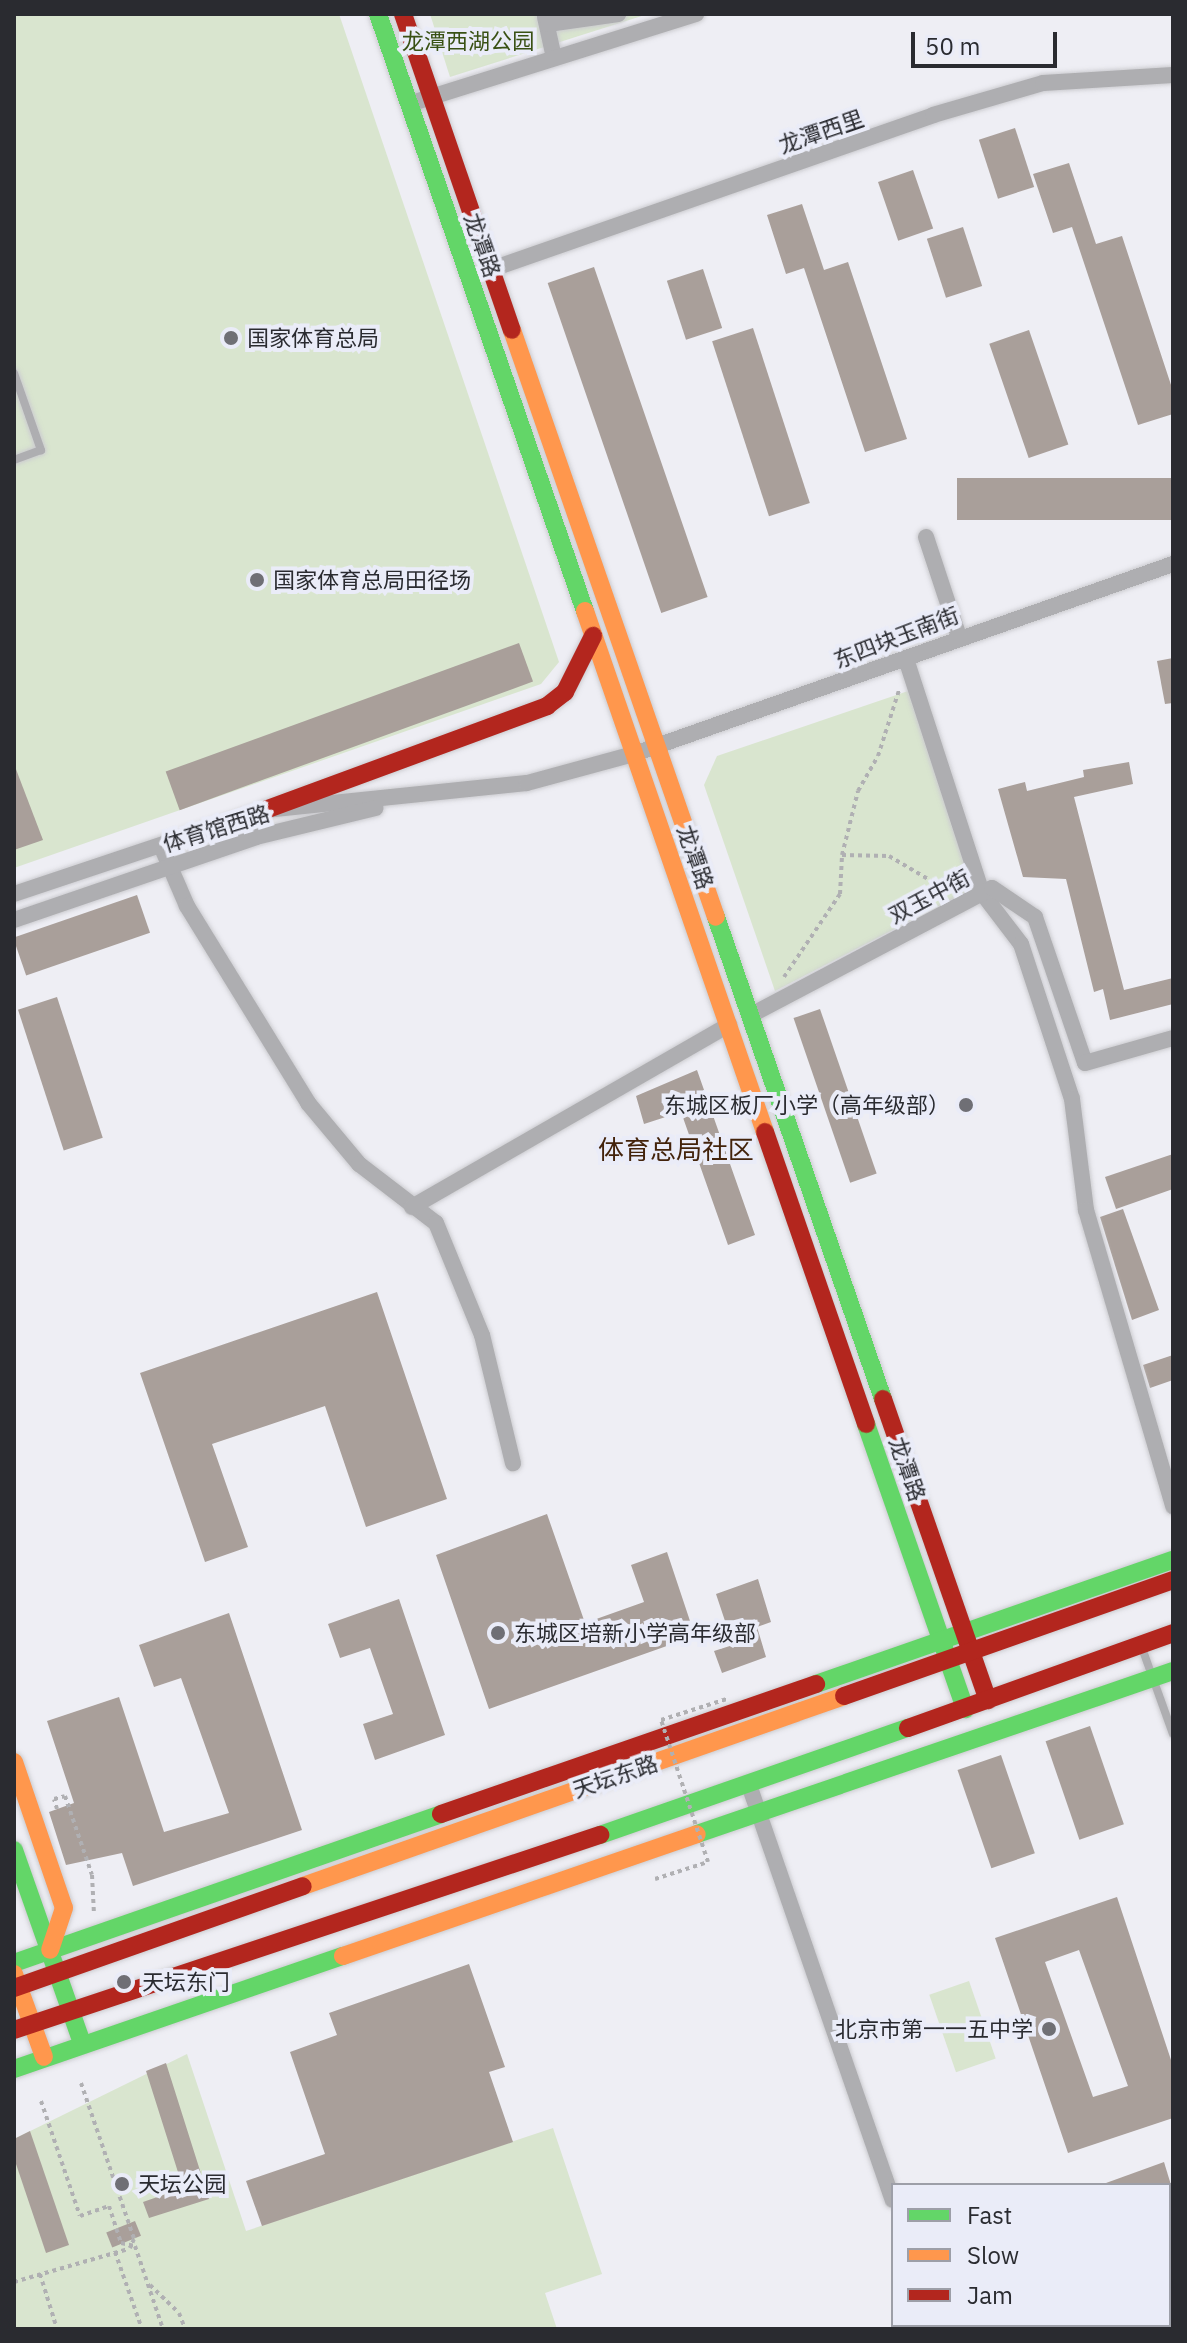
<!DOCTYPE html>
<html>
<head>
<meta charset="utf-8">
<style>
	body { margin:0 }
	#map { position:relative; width:1187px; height:2343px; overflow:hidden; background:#eeeef4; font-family:"IBM Plex Sans","Noto Sans SC",sans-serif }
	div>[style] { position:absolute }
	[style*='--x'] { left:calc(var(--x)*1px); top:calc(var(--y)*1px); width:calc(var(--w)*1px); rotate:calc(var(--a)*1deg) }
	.green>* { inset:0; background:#d9e5cf; transform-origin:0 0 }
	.building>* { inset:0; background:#a99f9a; transform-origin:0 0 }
	.path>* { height:4px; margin-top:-2px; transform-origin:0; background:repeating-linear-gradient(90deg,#b0b0b3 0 4px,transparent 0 8px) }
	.roads { filter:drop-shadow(0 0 2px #ccccd0) drop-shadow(0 0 2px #ccccd0) }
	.lane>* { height:8px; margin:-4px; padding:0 4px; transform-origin:4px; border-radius:4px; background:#aeaeb1 }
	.street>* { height:16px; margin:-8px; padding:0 8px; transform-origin:8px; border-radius:8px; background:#aeaeb1 }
	.fast>* { height:18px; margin:-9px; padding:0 9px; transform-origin:9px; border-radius:9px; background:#63d668 }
	.slow>* { height:18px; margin:-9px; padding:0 9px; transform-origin:9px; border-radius:9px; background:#ff974d }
	.jam>* { height:18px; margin:-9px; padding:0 9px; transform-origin:9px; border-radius:9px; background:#b3261e }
	.path-bridge>* { height:4px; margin-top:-2px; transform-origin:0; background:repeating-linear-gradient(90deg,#b0b0b3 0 4px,transparent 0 8px) }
	.dots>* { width:22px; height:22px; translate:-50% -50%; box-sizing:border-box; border:4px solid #eaecf8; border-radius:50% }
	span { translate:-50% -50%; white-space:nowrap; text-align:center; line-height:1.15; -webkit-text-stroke:8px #eaecf8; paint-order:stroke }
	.park-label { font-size:22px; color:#395114 }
	.street-label { font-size:22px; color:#2a2b30 }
	.poi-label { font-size:22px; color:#2a2b30 }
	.left { translate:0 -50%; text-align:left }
	.right { translate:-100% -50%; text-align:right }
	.quarter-label { font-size:26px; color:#43230b }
	.frame { position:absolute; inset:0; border:16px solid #2a2b30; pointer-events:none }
	.legend { position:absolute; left:891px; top:2183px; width:280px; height:144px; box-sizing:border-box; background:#eaecf8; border:2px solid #9d9fa8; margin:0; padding:10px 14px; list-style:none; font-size:24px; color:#2a2b30 }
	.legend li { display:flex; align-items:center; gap:16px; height:40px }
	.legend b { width:40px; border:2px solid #9d9fa8 }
	.scale { position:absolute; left:911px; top:32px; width:146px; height:36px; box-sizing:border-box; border:4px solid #2a2b30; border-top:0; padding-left:10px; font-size:24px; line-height:28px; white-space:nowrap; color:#2a2b30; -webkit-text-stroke:6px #eaecf8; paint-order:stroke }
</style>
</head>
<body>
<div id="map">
	<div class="green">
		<i style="clip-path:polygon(14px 14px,339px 14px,559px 662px,541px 684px,14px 868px)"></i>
		<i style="clip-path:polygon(430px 14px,648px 14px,450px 77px)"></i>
		<i style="clip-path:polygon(911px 690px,970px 877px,968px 891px,775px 991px,704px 785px,717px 756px)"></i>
		<i style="left:969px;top:1981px;width:82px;height:42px;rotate:71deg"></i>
		<i style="clip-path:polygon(187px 2054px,246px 2231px,553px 2128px,602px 2274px,545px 2293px,557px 2329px,14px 2329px,14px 2139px)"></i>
	</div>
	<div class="building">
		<i style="left:1015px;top:128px;width:62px;height:38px;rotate:72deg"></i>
		<i style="clip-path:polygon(1069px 163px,1096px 244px,1122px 236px,1173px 391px,1173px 414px,1138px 425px,1072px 227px,1053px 233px,1033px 174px)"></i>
		<i style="left:913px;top:170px;width:62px;height:37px;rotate:71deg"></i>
		<i style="clip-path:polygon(802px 204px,824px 270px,848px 262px,907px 439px,865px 452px,804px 268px,786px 274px,767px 215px)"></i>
		<i style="left:963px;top:227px;width:62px;height:38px;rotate:72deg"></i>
		<i style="left:594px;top:267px;width:349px;height:49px;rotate:71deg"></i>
		<i style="left:703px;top:269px;width:62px;height:38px;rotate:72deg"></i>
		<i style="left:753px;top:328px;width:184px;height:43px;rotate:72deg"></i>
		<i style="left:1029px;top:330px;width:121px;height:42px;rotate:71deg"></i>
		<i style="left:1173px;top:478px;width:42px;height:216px;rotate:90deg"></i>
		<i style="left:519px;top:643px;width:41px;height:376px;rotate:70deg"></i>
		<i style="clip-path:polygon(1173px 658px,1173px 703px,1165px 704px,1157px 661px)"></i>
		<i style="clip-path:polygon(1129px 762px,1133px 784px,1074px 797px,1124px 990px,1173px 978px,1173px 1004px,1110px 1020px,1103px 989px,1094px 992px,1066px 879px,1023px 877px,998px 789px,1025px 782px,1027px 791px,1084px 777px,1083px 770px)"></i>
		<i style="clip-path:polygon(14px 764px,43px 840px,14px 850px)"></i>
		<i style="left:137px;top:895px;width:40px;height:131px;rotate:71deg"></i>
		<i style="left:57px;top:997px;width:148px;height:41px;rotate:72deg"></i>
		<i style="left:820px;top:1009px;width:174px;height:28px;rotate:71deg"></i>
		<i style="clip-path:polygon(697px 1070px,755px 1235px,728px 1245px,681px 1112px,644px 1124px,636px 1096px)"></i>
		<i style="clip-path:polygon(1173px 1154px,1173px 1189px,1116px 1209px,1105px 1177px)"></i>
		<i style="clip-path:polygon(1123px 1209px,1159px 1310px,1132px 1320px,1100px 1217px)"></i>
		<i style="clip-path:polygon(377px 1292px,447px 1499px,366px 1527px,325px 1406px,212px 1444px,248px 1547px,205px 1562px,140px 1373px)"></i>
		<i style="clip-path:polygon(1173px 1355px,1173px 1380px,1150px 1388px,1143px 1365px)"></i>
		<i style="clip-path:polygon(547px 1514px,585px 1623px,644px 1602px,631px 1565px,667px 1552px,695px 1636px,489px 1709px,436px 1555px)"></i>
		<i style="clip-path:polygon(758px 1579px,771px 1622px,757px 1627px,766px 1657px,722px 1673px,714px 1651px,733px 1645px,716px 1594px)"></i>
		<i style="clip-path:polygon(399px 1599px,445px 1735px,375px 1760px,363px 1724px,393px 1714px,370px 1648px,340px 1658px,328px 1624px)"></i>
		<i style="clip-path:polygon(229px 1613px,302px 1830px,133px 1886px,122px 1853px,66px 1865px,49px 1812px,74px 1803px,47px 1721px,119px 1697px,164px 1832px,229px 1813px,181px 1678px,154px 1687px,139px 1645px)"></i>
		<i style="left:1090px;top:1726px;width:104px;height:47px;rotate:71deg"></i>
		<i style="left:1001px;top:1755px;width:104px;height:46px;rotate:71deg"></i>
		<i style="clip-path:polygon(evenodd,1117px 1897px,1173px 2066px,1173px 2118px,1068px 2153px,995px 1938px,1117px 1897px,1079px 1950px,1128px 2086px,1093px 2097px,1045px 1962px,1079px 1950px)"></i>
		<i style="clip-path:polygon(469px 1964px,505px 2067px,489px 2072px,513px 2142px,262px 2226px,246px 2181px,325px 2154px,290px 2052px,337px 2035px,329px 2013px)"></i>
		<i style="clip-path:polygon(166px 2063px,209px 2199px,149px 2218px,143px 2202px,183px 2188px,146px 2071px)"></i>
		<i style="clip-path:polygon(30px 2131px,69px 2245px,46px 2253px,14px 2158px,14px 2139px)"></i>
		<i style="clip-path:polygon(1164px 2162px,1171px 2185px,1106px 2185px,1106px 2183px)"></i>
		<i style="left:135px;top:2221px;width:16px;height:31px;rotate:68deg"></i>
	</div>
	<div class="path">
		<i style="--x:842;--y:855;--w:47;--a:1.2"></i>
		<i style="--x:889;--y:856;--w:57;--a:30.6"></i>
		<i style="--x:938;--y:885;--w:16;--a:-45"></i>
		<i style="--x:949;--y:874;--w:9;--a:-6"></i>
		<i style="--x:784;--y:977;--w:100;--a:-56"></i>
		<i style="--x:840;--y:894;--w:39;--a:-87"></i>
		<i style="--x:842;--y:855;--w:66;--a:-76"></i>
		<i style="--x:858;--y:791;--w:40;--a:-60.3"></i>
		<i style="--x:878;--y:756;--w:69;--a:-72.3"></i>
		<i style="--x:57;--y:1809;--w:10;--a:-107"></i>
		<i style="--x:54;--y:1799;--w:11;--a:-15"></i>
		<i style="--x:65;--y:1796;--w:83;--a:71.1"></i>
		<i style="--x:92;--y:1875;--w:40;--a:87.1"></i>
		<i style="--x:81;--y:2083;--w:165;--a:71.2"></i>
		<i style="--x:134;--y:2239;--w:10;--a:114"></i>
		<i style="--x:41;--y:2101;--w:121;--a:71.3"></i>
		<i style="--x:80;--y:2216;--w:31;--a:-19"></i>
		<i style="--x:109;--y:2206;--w:39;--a:72"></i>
		<i style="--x:121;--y:2243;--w:14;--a:12"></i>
		<i style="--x:135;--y:2246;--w:88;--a:71.4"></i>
		<i style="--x:115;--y:2252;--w:82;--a:70.7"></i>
		<i style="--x:40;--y:2274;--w:58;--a:72.8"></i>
		<i style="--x:14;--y:2282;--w:119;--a:-16.1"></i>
		<i style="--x:150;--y:2285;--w:40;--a:44"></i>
		<i style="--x:179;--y:2313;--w:17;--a:69"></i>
	</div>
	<div class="roads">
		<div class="lane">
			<i style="--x:14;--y:373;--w:82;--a:70.7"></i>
			<i style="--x:41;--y:450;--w:29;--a:160"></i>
			<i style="--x:1142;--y:1648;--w:91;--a:70.2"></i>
		</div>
		<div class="street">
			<i style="--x:545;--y:17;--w:42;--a:77.6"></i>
			<i style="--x:548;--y:24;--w:71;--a:-8.1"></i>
			<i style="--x:409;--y:104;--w:301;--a:-17.4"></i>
			<i style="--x:492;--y:269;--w:467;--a:-19.2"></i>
			<i style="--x:933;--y:115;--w:115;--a:-16.2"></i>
			<i style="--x:1043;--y:83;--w:130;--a:-3.5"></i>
			<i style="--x:926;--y:537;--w:105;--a:71.7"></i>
			<i style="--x:906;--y:659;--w:246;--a:72"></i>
			<i style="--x:982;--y:893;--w:64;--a:52.6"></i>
			<i style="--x:1021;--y:944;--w:163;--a:71.8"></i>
			<i style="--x:1072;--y:1099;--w:112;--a:82.8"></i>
			<i style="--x:1086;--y:1210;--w:309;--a:73.6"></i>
			<i style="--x:161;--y:846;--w:65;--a:66.6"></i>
			<i style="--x:187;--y:906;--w:231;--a:58.4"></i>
			<i style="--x:308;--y:1103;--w:80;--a:50.1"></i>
			<i style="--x:359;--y:1164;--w:97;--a:37.5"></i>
			<i style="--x:436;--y:1223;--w:121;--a:67.7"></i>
			<i style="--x:482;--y:1335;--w:132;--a:76.4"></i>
			<i style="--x:14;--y:894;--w:265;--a:-18.5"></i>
			<i style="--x:265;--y:810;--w:263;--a:-5.9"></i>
			<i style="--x:527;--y:783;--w:111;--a:-15.2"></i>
			<i style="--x:634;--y:754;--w:572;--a:-19.42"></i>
			<i style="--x:14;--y:920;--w:256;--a:-18.9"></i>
			<i style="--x:256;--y:837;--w:123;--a:-13.6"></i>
			<i style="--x:751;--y:1015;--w:272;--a:-27.8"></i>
			<i style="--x:992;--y:888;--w:52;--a:34"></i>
			<i style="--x:1035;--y:917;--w:154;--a:71.1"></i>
			<i style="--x:1085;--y:1063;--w:91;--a:-15.9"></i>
			<i style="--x:412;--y:1207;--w:366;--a:-29.9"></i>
			<i style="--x:749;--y:1785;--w:439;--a:70.9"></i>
			<i style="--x:936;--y:2325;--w:4;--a:63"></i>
		</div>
		<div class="fast">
			<i style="--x:378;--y:14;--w:632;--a:70.88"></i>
			<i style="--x:716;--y:917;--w:510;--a:70.89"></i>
			<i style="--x:866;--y:1424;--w:302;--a:70.8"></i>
			<i style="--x:816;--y:1684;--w:378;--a:-19.2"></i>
			<i style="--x:697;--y:1834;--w:503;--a:-18.9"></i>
			<i style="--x:600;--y:1835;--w:326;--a:-19.2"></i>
			<i style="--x:14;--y:1850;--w:205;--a:70.6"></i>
			<i style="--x:14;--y:1963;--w:452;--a:-19.2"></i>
			<i style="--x:14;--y:2069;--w:348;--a:-19"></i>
		</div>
		<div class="slow">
			<i style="--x:512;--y:330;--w:621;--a:70.84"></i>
			<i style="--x:585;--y:611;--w:551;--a:70.94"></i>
			<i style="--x:14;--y:1762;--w:154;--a:71.1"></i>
			<i style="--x:64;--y:1908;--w:44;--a:108.4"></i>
			<i style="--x:303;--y:1886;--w:573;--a:-19.35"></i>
			<i style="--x:343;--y:1956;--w:374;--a:-19"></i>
			<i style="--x:14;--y:1974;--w:88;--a:70.1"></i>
		</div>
		<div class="jam">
			<i style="--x:403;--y:14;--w:334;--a:71"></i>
			<i style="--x:265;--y:810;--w:301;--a:-20.2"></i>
			<i style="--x:547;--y:706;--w:23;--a:-38"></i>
			<i style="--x:565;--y:692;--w:63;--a:-63.4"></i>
			<i style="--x:765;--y:1132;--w:309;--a:70.9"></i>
			<i style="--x:883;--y:1399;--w:319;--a:70.8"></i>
			<i style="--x:844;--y:1696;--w:349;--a:-19.4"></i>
			<i style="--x:908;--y:1728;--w:282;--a:-19.7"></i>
			<i style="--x:441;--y:1814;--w:397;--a:-19.1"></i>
			<i style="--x:14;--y:1988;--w:306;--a:-19.4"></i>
			<i style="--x:14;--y:2030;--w:618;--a:-18.41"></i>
		</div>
	</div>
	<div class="path-bridge">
		<i style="--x:655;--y:1879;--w:56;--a:-17.8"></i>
		<i style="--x:708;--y:1862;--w:150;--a:-108.3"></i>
		<i style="--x:661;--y:1720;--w:69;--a:-17.7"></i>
	</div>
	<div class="dots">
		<i style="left:231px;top:338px;background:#6f6f75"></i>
		<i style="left:257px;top:580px;background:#6f6f75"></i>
		<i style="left:966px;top:1105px;background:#6f6f75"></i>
		<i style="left:498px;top:1633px;background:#6f6f75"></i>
		<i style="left:124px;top:1982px;background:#6f6f75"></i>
		<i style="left:1049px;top:2029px;background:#6f6f75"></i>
		<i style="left:122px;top:2184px;background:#6f6f75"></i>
	</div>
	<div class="park-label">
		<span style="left:468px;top:41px">龙潭西湖公园</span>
	</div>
	<div class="street-label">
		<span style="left:821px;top:131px;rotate:-19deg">龙潭西里</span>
		<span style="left:483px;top:245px;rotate:71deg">龙潭路</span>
		<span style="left:896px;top:637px;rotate:-21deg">东四块玉南街</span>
		<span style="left:216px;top:828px;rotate:-17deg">体育馆西路</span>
		<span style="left:696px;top:857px;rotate:71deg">龙潭路</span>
		<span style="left:929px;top:896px;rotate:-28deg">双玉中街</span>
		<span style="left:908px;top:1469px;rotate:71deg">龙潭路</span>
		<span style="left:615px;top:1776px;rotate:-19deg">天坛东路</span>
	</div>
	<div class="poi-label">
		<span class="left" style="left:247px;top:338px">国家体育总局</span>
		<span class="left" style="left:273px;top:580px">国家体育总局田径场</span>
		<span class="right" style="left:950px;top:1105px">东城区板厂小学（高年级部）</span>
		<span class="left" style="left:514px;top:1633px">东城区培新小学高年级部</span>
		<span class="left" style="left:142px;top:1982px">天坛东门</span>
		<span class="right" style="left:1033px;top:2029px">北京市第一一五中学</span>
		<span class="left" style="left:138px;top:2184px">天坛公园</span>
	</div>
	<div class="quarter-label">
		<span style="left:676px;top:1150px">体育总局社区</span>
	</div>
	<div class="frame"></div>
	<ul class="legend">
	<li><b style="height:10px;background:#63d668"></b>Fast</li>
	<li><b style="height:10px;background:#ff974d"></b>Slow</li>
	<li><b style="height:10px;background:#b3261e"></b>Jam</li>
	</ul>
	<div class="scale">50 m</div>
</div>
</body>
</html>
